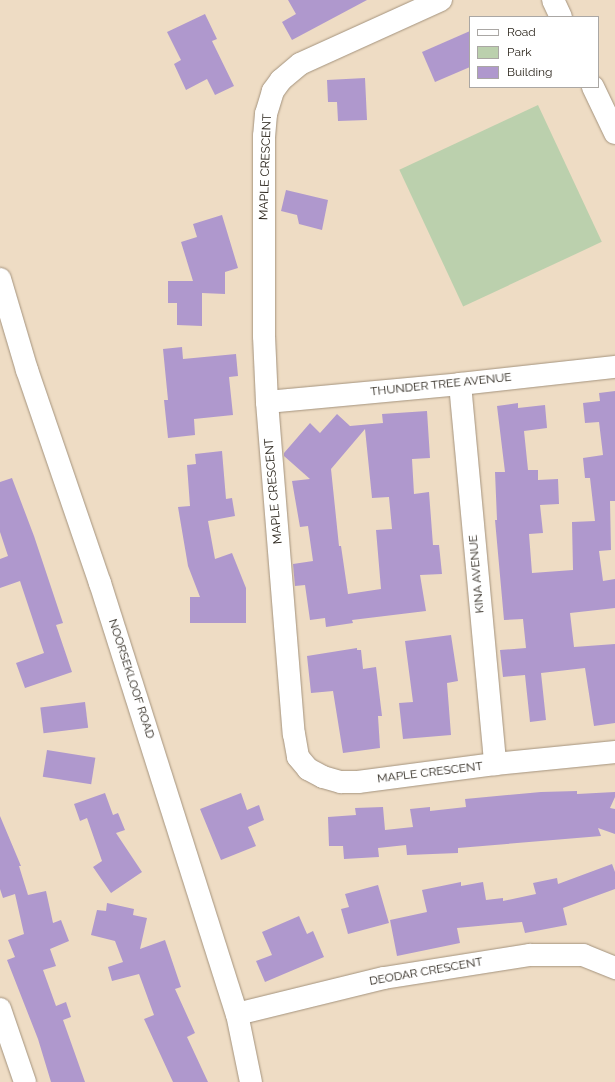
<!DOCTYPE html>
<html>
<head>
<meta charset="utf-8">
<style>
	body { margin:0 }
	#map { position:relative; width:615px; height:1082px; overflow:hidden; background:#eedcc4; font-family:Raleway,sans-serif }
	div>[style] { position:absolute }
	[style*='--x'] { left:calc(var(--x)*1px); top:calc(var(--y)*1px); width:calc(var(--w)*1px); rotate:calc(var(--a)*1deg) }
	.green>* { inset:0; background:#bbd0ad; transform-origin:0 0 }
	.building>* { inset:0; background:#af98cd; transform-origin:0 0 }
	.roads { filter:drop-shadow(0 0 1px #a4937d) drop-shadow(0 0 1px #a4937d) }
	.minor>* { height:22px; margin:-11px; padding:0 11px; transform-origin:11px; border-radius:11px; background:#fff }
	span { translate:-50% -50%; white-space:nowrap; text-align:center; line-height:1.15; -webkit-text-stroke:3px #fff; paint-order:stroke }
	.street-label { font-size:12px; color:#2a241b }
	.legend { position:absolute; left:469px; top:16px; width:130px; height:72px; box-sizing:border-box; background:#fff; border:1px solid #aaa7a4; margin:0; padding:5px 7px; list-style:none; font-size:12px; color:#2a241b }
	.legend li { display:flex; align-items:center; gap:8px; height:20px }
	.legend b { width:20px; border:1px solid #aaa7a4 }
</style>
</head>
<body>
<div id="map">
	<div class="green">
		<i style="left:538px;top:105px;width:151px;height:153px;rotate:65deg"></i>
	</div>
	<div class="building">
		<i style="clip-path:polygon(288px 0,367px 0,292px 40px,282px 22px,296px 14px)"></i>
		<i style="clip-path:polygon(205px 14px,217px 39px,212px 41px,234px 86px,215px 95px,207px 79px,186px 90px,174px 64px,181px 60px,167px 32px)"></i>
		<i style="clip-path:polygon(470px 31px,470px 67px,435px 82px,422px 52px)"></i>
		<i style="clip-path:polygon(365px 78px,367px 120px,338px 121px,337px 102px,328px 102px,327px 80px)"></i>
		<i style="clip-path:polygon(286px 190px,328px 200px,322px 230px,299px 224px,297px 215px,281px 211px)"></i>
		<i style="clip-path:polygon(222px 215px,238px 268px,225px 272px,225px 294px,202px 293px,202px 326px,177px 325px,177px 303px,168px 303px,168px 281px,193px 281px,181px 242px,197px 237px,193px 224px)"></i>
		<i style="clip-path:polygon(182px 347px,183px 359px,236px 354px,238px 376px,229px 377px,233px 415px,194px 419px,195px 435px,168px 438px,164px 400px,168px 400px,163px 349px)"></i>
		<i style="clip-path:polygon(615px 391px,615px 501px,610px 501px,611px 550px,599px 551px,603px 581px,615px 579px,615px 608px,570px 613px,574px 647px,615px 644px,615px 723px,594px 726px,585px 668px,541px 673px,546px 720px,530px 722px,525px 675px,503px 677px,500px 650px,526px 648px,523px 619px,504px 620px,495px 520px,497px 520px,495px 472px,505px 472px,497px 406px,518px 403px,518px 408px,545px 405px,547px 428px,524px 431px,528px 470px,538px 470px,538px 480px,558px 479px,559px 504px,540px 505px,543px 533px,529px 534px,532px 573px,573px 570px,572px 522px,595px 521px,590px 478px,585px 478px,583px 458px,603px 455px,599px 422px,585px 423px,583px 403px,600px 401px,599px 393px)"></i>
		<i style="clip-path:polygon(evenodd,427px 411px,430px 458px,412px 459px,414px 494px,429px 492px,433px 545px,439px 545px,442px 574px,420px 575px,426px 611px,352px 620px,353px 623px,326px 627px,325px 618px,310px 620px,305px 585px,295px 586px,293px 564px,313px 561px,308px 526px,300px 527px,292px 481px,310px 479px,284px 456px,284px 453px,310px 423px,320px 433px,337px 414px,350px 426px,383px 423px,382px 414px,427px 411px,365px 429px,372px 498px,389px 497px,392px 529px,376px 530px,381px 589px,348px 594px,341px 546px,339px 546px,331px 469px,365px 429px)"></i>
		<i style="clip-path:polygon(222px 451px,226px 499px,232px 498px,235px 516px,208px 521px,215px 559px,232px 553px,246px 588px,246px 623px,190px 623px,190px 597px,200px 597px,188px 566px,178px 507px,190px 506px,187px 465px,196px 464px,195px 454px)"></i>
		<i style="clip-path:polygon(12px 478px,34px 536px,63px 623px,56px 625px,72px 672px,25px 688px,16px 663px,44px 653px,20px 581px,0 588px,0 559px,8px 556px,0 532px,0 482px)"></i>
		<i style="clip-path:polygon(451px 635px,458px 681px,447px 683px,451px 735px,403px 739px,399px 703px,413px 702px,405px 641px)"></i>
		<i style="clip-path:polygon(357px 648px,357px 650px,361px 650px,363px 669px,376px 667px,382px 716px,378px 716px,380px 748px,343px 753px,333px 691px,311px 693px,307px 656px)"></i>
		<i style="left:85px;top:702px;width:26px;height:45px;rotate:83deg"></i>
		<i style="left:47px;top:750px;width:49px;height:27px;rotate:9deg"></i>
		<i style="clip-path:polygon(577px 791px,577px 794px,615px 792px,615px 797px,610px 808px,615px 809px,615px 834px,598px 828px,601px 836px,458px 848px,458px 853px,407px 855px,406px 845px,378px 848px,379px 857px,344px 859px,343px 846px,329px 846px,328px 817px,356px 815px,355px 808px,383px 807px,385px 830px,413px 827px,410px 809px,430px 807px,430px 811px,466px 807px,465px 799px,541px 792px)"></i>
		<i style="clip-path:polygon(105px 793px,113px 815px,118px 813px,125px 830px,116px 833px,142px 872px,111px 893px,93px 867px,102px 861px,87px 818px,80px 821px,74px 804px)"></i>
		<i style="clip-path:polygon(241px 793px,247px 810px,259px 805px,264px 820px,248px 827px,256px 846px,221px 860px,200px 809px)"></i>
		<i style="clip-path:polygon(0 816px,21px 866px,19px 866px,28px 895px,46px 891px,53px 923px,61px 920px,69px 941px,50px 949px,56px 966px,43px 970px,56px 1006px,66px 1002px,71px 1017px,63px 1020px,85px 1082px,51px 1082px,38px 1039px,7px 960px,15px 957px,8px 940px,24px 934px,15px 894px,3px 898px,0 889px)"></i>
		<i style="clip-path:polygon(612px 864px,615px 872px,615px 889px,563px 908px,567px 925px,525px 933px,522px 922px,457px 928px,460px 943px,397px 956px,390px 920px,427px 912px,422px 890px,461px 882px,461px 886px,483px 882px,486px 900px,503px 898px,503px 901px,536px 894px,533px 883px,557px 878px,558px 884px)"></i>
		<i style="clip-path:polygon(378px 885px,389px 923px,348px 934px,341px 909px,349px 907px,345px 894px)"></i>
		<i style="clip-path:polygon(107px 903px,134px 909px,133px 915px,147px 918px,140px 949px,165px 940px,181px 987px,175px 989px,195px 1033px,187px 1037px,208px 1082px,173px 1082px,144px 1019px,154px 1015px,139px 974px,112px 981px,108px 967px,123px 962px,115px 941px,91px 935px,97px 910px,106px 911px)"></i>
		<i style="clip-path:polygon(299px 916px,307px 934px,313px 931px,324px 957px,265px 982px,256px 961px,272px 955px,262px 932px)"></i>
	</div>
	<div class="roads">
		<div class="minor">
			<i style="--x:441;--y:0;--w:155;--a:155.6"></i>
			<i style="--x:300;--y:64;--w:25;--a:140"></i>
			<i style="--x:281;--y:80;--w:14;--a:126"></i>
			<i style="--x:273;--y:91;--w:24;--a:107"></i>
			<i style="--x:266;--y:114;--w:22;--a:95"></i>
			<i style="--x:264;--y:136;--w:200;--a:90"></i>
			<i style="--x:264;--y:336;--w:66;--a:87.4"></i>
			<i style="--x:267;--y:402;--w:333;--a:85.4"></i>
			<i style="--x:294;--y:734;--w:23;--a:80"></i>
			<i style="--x:298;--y:757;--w:16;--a:50"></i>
			<i style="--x:308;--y:769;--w:17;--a:28"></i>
			<i style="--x:323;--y:777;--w:19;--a:16"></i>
			<i style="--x:341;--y:782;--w:17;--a:0"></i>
			<i style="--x:358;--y:782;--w:138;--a:-7.5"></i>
			<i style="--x:495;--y:764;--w:121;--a:-5.7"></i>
			<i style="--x:553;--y:0;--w:19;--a:65"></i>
			<i style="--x:593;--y:87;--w:51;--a:64.4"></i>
			<i style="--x:0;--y:279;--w:95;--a:73.5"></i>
			<i style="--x:27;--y:370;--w:225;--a:71.1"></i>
			<i style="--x:100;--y:583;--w:452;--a:72.4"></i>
			<i style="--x:237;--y:1014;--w:69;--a:78.4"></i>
			<i style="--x:460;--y:384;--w:382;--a:84.7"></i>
			<i style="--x:267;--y:402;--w:194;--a:-5.3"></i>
			<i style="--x:460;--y:384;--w:156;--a:-6.3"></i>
			<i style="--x:0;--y:1009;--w:77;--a:71.1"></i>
			<i style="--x:237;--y:1014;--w:151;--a:-13.8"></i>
			<i style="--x:384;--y:978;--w:148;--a:-9"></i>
			<i style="--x:530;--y:955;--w:53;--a:0"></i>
			<i style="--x:583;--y:955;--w:35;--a:22"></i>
		</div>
	</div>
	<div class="street-label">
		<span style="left:266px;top:167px;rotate:-88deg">MAPLE CRESCENT</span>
		<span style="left:441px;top:385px;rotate:-6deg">THUNDER TREE AVENUE</span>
		<span style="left:274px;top:491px;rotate:-95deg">MAPLE CRESCENT</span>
		<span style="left:477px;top:574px;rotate:-95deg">KINA AVENUE</span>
		<span style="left:131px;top:679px;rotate:72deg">NOORSEKLOOF ROAD</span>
		<span style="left:430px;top:773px;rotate:-7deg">MAPLE CRESCENT</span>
		<span style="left:426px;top:972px;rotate:-10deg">DEODAR CRESCENT</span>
	</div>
	<ul class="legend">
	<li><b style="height:5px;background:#fff"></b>Road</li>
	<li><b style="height:11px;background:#bbd0ad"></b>Park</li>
	<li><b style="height:11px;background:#af98cd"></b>Building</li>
	</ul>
</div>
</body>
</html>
